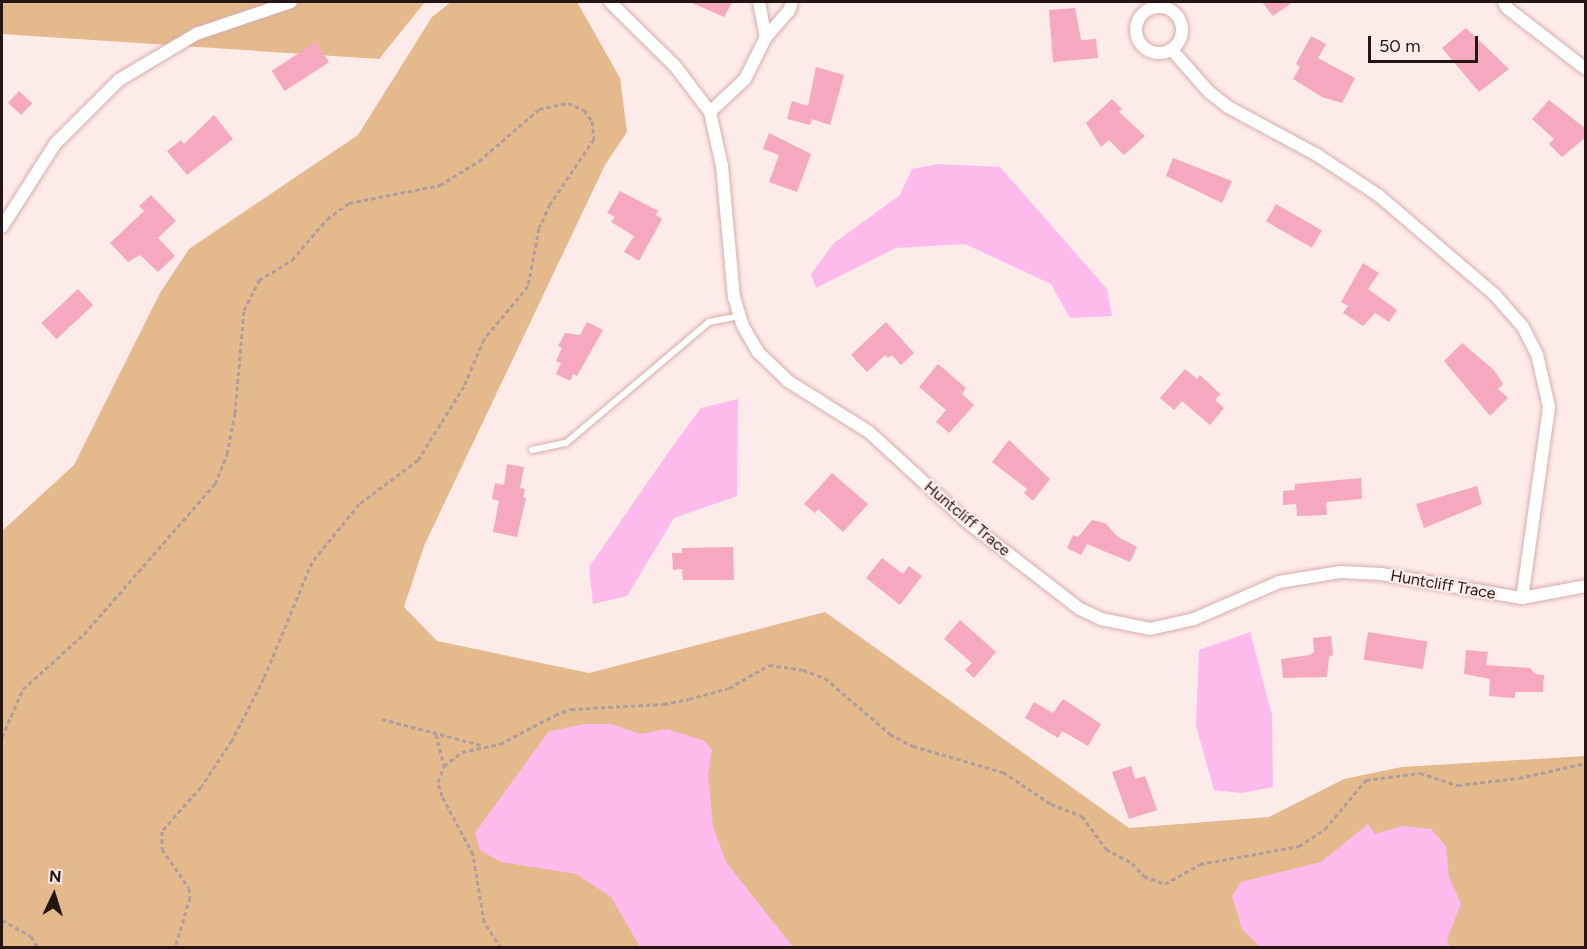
<!DOCTYPE html>
<html>
<head>
<meta charset="utf-8">
<style>
	body { margin:0 }
	#map { position:relative; width:1587px; height:949px; overflow:hidden; background:#fdebea; font-family:Figtree,sans-serif }
	div>[style] { position:absolute }
	[style*='--x'] { left:calc(var(--x)*1px); top:calc(var(--y)*1px); width:calc(var(--w)*1px); rotate:calc(var(--a)*1deg) }
	.green>* { inset:0; background:#e4b98c }
	.water>* { inset:0; background:#fcbbec }
	.building>* { inset:0; background:#f7a8c1; transform-origin:0 0 }
	.path>* { height:3px; margin-top:-1.5px; transform-origin:0; background:repeating-linear-gradient(90deg,#af9e9d 0 4.5px,transparent 0 7.5px) }
	.roads { filter:drop-shadow(0 0 2px #d7aeac) drop-shadow(0 0 2px #d7aeac) }
	.service>* { height:6px; margin:-3px; padding:0 3px; transform-origin:3px; border-radius:3px; background:#fff }
	.minor>* { height:12px; margin:-6px; padding:0 6px; transform-origin:6px; border-radius:6px; background:#fff }
	.minor>.ring { margin:-6px; padding:0; box-sizing:content-box; background:none; border:12px solid #fff; border-radius:50% }
	span { translate:-50% -50%; white-space:nowrap; text-align:center; line-height:1.15; -webkit-text-stroke:4.5px #fdebea; paint-order:stroke }
	.street-label { font-size:16px; color:#251615 }
	.frame { position:absolute; inset:0; border:3px solid #251615; pointer-events:none }
	.north { position:absolute; left:24px; top:865px; width:60px; height:60px; -webkit-text-stroke:4px #fdebea; paint-order:stroke; rotate:4deg; font-size:16px; font-weight:700; line-height:24px; text-align:center; color:#251615 }
	.north::after { content:''; display:block; margin:auto; width:21px; height:27px; background:#251615; clip-path:polygon(50% 0,100% 100%,50% 72%,0 100%) }
	.scale { position:absolute; left:1368px; top:36px; width:110px; height:27px; box-sizing:border-box; border:3px solid #251615; border-top:0; padding-left:8px; font-size:18px; line-height:21px; white-space:nowrap; color:#251615; -webkit-text-stroke:4px #fdebea; paint-order:stroke }
</style>
</head>
<body>
<div id="map">
	<div class="green">
		<i style="clip-path:polygon(2px 2px,425px 2px,379px 59px,2px 34px)"></i>
		<i style="clip-path:polygon(451px 2px,577px 2px,620px 78px,627px 132px,605px 165px,424px 546px,404px 607px,437px 641px,589px 673px,825px 612px,1129px 828px,1269px 817px,1344px 779px,1402px 767px,1585px 756px,1585px 947px,2px 947px,2px 531px,74px 465px,160px 293px,189px 249px,358px 135px,432px 17px)"></i>
	</div>
	<div class="water">
		<i style="clip-path:polygon(938px 164px,1000px 167px,1107px 289px,1112px 316px,1070px 318px,1051px 284px,965px 244px,896px 248px,816px 288px,811px 274px,834px 243px,900px 195px,912px 169px)"></i>
		<i style="clip-path:polygon(738px 399px,737px 496px,674px 518px,627px 596px,593px 604px,589px 567px,670px 450px,701px 408px)"></i>
		<i style="clip-path:polygon(1250px 632px,1272px 715px,1273px 787px,1242px 793px,1214px 790px,1196px 726px,1199px 650px)"></i>
		<i style="clip-path:polygon(584px 724px,612px 724px,640px 734px,667px 729px,705px 741px,712px 750px,708px 774px,713px 826px,726px 862px,793px 947px,640px 947px,611px 897px,576px 874px,501px 862px,480px 850px,475px 833px,548px 732px)"></i>
		<i style="clip-path:polygon(1368px 824px,1375px 834px,1403px 826px,1431px 829px,1446px 846px,1449px 877px,1461px 904px,1447px 939px,1450px 947px,1260px 947px,1242px 929px,1232px 896px,1241px 882px,1321px 862px)"></i>
	</div>
	<div class="building">
		<i style="clip-path:polygon(690px 2px,732px 2px,724px 17px)"></i>
		<i style="clip-path:polygon(1262px 2px,1293px 2px,1273px 16px)"></i>
		<i style="clip-path:polygon(1075px 8px,1081px 40px,1096px 39px,1098px 58px,1053px 62px,1049px 10px)"></i>
		<i style="clip-path:polygon(1466px 28px,1509px 69px,1479px 92px,1442px 48px)"></i>
		<i style="clip-path:polygon(1311px 36px,1326px 44px,1318px 58px,1355px 78px,1342px 103px,1322px 97px,1293px 79px,1300px 67px,1296px 64px)"></i>
		<i style="left:316px;top:42px;width:24px;height:53px;rotate:57deg"></i>
		<i style="clip-path:polygon(816px 67px,844px 75px,830px 125px,812px 119px,810px 125px,787px 119px,792px 101px,808px 106px)"></i>
		<i style="left:19px;top:91px;width:18px;height:16px;rotate:43deg"></i>
		<i style="clip-path:polygon(1112px 99px,1122px 109px,1119px 112px,1145px 136px,1124px 155px,1109px 140px,1101px 147px,1086px 123px)"></i>
		<i style="clip-path:polygon(1549px 100px,1586px 129px,1586px 137px,1562px 157px,1549px 144px,1554px 139px,1532px 119px)"></i>
		<i style="clip-path:polygon(214px 115px,233px 139px,187px 175px,167px 151px,181px 140px,184px 144px)"></i>
		<i style="clip-path:polygon(769px 133px,811px 154px,797px 192px,769px 182px,779px 155px,763px 149px)"></i>
		<i style="clip-path:polygon(1173px 158px,1232px 181px,1222px 203px,1166px 176px)"></i>
		<i style="clip-path:polygon(620px 191px,658px 211px,656px 215px,662px 219px,639px 261px,624px 252px,634px 236px,611px 222px,615px 217px,607px 213px)"></i>
		<i style="clip-path:polygon(151px 195px,176px 221px,158px 238px,175px 256px,158px 272px,140px 255px,128px 262px,110px 243px,144px 211px,139px 206px)"></i>
		<i style="left:1276px;top:204px;width:53px;height:20px;rotate:30deg"></i>
		<i style="clip-path:polygon(1363px 263px,1379px 273px,1368px 289px,1397px 310px,1389px 322px,1375px 313px,1363px 326px,1343px 313px,1348px 306px,1341px 302px)"></i>
		<i style="left:78px;top:289px;width:22px;height:50px;rotate:47deg"></i>
		<i style="clip-path:polygon(587px 322px,603px 330px,577px 376px,573px 374px,570px 381px,556px 374px,561px 363px,556px 361px,562px 348px,558px 346px,565px 333px,580px 335px)"></i>
		<i style="clip-path:polygon(886px 322px,914px 353px,901px 365px,892px 355px,888px 358px,885px 355px,867px 372px,851px 355px)"></i>
		<i style="clip-path:polygon(1462px 343px,1494px 370px,1503px 384px,1498px 389px,1508px 398px,1490px 416px,1444px 361px)"></i>
		<i style="clip-path:polygon(938px 364px,966px 388px,962px 394px,974px 405px,949px 433px,936px 422px,946px 410px,919px 387px)"></i>
		<i style="clip-path:polygon(1185px 369px,1197px 379px,1200px 375px,1220px 394px,1215px 400px,1224px 408px,1210px 425px,1182px 401px,1174px 410px,1160px 398px)"></i>
		<i style="clip-path:polygon(1009px 440px,1050px 479px,1033px 501px,1024px 493px,1027px 489px,992px 462px)"></i>
		<i style="clip-path:polygon(507px 464px,524px 467px,520px 488px,525px 489px,523px 497px,526px 498px,517px 537px,493px 532px,499px 501px,492px 499px,495px 483px,504px 485px)"></i>
		<i style="clip-path:polygon(832px 473px,868px 504px,843px 532px,818px 509px,815px 513px,804px 504px)"></i>
		<i style="clip-path:polygon(1361px 478px,1362px 499px,1326px 502px,1327px 515px,1297px 516px,1296px 504px,1283px 505px,1283px 491px,1295px 490px,1295px 484px)"></i>
		<i style="clip-path:polygon(1477px 486px,1482px 504px,1424px 528px,1416px 504px)"></i>
		<i style="clip-path:polygon(1092px 520px,1105px 523px,1118px 537px,1137px 547px,1130px 562px,1087px 544px,1081px 555px,1067px 548px,1073px 535px,1078px 537px)"></i>
		<i style="clip-path:polygon(733px 547px,734px 580px,683px 580px,682px 569px,673px 570px,672px 553px,682px 553px,682px 548px)"></i>
		<i style="clip-path:polygon(882px 558px,903px 574px,909px 566px,922px 576px,900px 605px,866px 578px)"></i>
		<i style="clip-path:polygon(960px 620px,996px 652px,974px 678px,965px 670px,972px 663px,944px 639px)"></i>
		<i style="left:1368px;top:632px;width:60px;height:28px;rotate:9deg"></i>
		<i style="clip-path:polygon(1331px 636px,1333px 655px,1329px 657px,1327px 677px,1283px 678px,1281px 659px,1310px 655px,1314px 652px,1313px 638px)"></i>
		<i style="clip-path:polygon(1466px 650px,1488px 652px,1486px 665px,1530px 668px,1535px 674px,1544px 675px,1543px 692px,1515px 692px,1515px 698px,1489px 696px,1490px 679px,1464px 674px)"></i>
		<i style="clip-path:polygon(1063px 699px,1101px 724px,1088px 746px,1062px 731px,1058px 738px,1025px 718px,1034px 702px,1053px 713px)"></i>
		<i style="clip-path:polygon(1131px 766px,1135px 779px,1145px 776px,1157px 810px,1129px 819px,1112px 772px)"></i>
	</div>
	<div class="path">
		<i style="--x:382;--y:719;--w:102;--a:14.7"></i>
		<i style="--x:436;--y:734;--w:33;--a:76"></i>
		<i style="--x:2;--y:737;--w:52;--a:-66.4"></i>
		<i style="--x:23;--y:689;--w:82;--a:-42"></i>
		<i style="--x:84;--y:634;--w:199;--a:-48.9"></i>
		<i style="--x:215;--y:484;--w:32;--a:-68"></i>
		<i style="--x:227;--y:454;--w:42;--a:-79"></i>
		<i style="--x:235;--y:413;--w:103;--a:-85"></i>
		<i style="--x:244;--y:310;--w:34;--a:-63"></i>
		<i style="--x:259;--y:280;--w:39;--a:-31"></i>
		<i style="--x:292;--y:260;--w:54;--a:-49.5"></i>
		<i style="--x:327;--y:219;--w:27;--a:-36"></i>
		<i style="--x:349;--y:203;--w:93;--a:-11.2"></i>
		<i style="--x:440;--y:185;--w:46;--a:-31.6"></i>
		<i style="--x:479;--y:161;--w:79;--a:-40.9"></i>
		<i style="--x:539;--y:109;--w:30;--a:-12"></i>
		<i style="--x:568;--y:103;--w:17;--a:24"></i>
		<i style="--x:584;--y:110;--w:14;--a:54"></i>
		<i style="--x:592;--y:121;--w:18;--a:84"></i>
		<i style="--x:594;--y:139;--w:78;--a:124.1"></i>
		<i style="--x:550;--y:204;--w:26;--a:115"></i>
		<i style="--x:539;--y:228;--w:59;--a:100.7"></i>
		<i style="--x:528;--y:286;--w:69;--a:129.7"></i>
		<i style="--x:484;--y:339;--w:51;--a:113.1"></i>
		<i style="--x:464;--y:386;--w:87;--a:121.9"></i>
		<i style="--x:418;--y:460;--w:74;--a:143.3"></i>
		<i style="--x:359;--y:504;--w:75;--a:129"></i>
		<i style="--x:312;--y:562;--w:126;--a:112.5"></i>
		<i style="--x:264;--y:678;--w:70;--a:117.3"></i>
		<i style="--x:232;--y:740;--w:56;--a:123.4"></i>
		<i style="--x:201;--y:787;--w:59;--a:131.6"></i>
		<i style="--x:162;--y:831;--w:18;--a:90"></i>
		<i style="--x:162;--y:849;--w:47;--a:55.3"></i>
		<i style="--x:189;--y:888;--w:9;--a:84"></i>
		<i style="--x:190;--y:897;--w:53;--a:106.4"></i>
		<i style="--x:2;--y:920;--w:33;--a:29"></i>
		<i style="--x:31;--y:936;--w:14;--a:60"></i>
		<i style="--x:501;--y:948;--w:31;--a:-123"></i>
		<i style="--x:484;--y:922;--w:69;--a:-99.2"></i>
		<i style="--x:473;--y:854;--w:66;--a:-118.1"></i>
		<i style="--x:442;--y:796;--w:15;--a:-106"></i>
		<i style="--x:438;--y:782;--w:17;--a:-69"></i>
		<i style="--x:444;--y:766;--w:23;--a:-38"></i>
		<i style="--x:462;--y:752;--w:39;--a:-12"></i>
		<i style="--x:500;--y:744;--w:62;--a:-27.8"></i>
		<i style="--x:555;--y:715;--w:17;--a:-21"></i>
		<i style="--x:571;--y:709;--w:93;--a:-3.1"></i>
		<i style="--x:664;--y:704;--w:25;--a:-11"></i>
		<i style="--x:689;--y:699;--w:41;--a:-15.4"></i>
		<i style="--x:729;--y:688;--w:46;--a:-29.9"></i>
		<i style="--x:769;--y:665;--w:34;--a:8"></i>
		<i style="--x:803;--y:670;--w:23;--a:20"></i>
		<i style="--x:825;--y:678;--w:86;--a:40.7"></i>
		<i style="--x:890;--y:734;--w:26;--a:28"></i>
		<i style="--x:913;--y:746;--w:94;--a:16.1"></i>
		<i style="--x:1003;--y:772;--w:58;--a:33.7"></i>
		<i style="--x:1051;--y:804;--w:33;--a:21"></i>
		<i style="--x:1082;--y:816;--w:41;--a:54"></i>
		<i style="--x:1106;--y:849;--w:30;--a:28"></i>
		<i style="--x:1132;--y:863;--w:18;--a:47"></i>
		<i style="--x:1144;--y:876;--w:22;--a:21"></i>
		<i style="--x:1165;--y:884;--w:40;--a:-29.7"></i>
		<i style="--x:1200;--y:864;--w:101;--a:-10.3"></i>
		<i style="--x:1299;--y:846;--w:31;--a:-33"></i>
		<i style="--x:1325;--y:829;--w:64;--a:-50.1"></i>
		<i style="--x:1366;--y:780;--w:54;--a:-7.4"></i>
		<i style="--x:1420;--y:773;--w:40;--a:18"></i>
		<i style="--x:1458;--y:785;--w:61;--a:-6.5"></i>
		<i style="--x:1519;--y:778;--w:69;--a:-12.6"></i>
	</div>
	<div class="roads">
		<div class="service">
			<i style="--x:532;--y:450;--w:35;--a:-12"></i>
			<i style="--x:566;--y:443;--w:187;--a:-40.2"></i>
			<i style="--x:709;--y:322;--w:32;--a:-11"></i>
		</div>
		<div class="minor">
			<i style="--x:610;--y:2;--w:91;--a:44.6"></i>
			<i style="--x:675;--y:66;--w:58;--a:52.7"></i>
			<i style="--x:710;--y:112;--w:55;--a:77.5"></i>
			<i style="--x:722;--y:166;--w:132;--a:84.8"></i>
			<i style="--x:734;--y:297;--w:30;--a:73"></i>
			<i style="--x:743;--y:326;--w:30;--a:60"></i>
			<i style="--x:758;--y:352;--w:42;--a:44"></i>
			<i style="--x:788;--y:381;--w:96;--a:32.2"></i>
			<i style="--x:869;--y:432;--w:132;--a:42.5"></i>
			<i style="--x:966;--y:521;--w:144;--a:37.7"></i>
			<i style="--x:1080;--y:609;--w:23;--a:25"></i>
			<i style="--x:1101;--y:619;--w:50;--a:11.5"></i>
			<i style="--x:1150;--y:629;--w:45;--a:-12.8"></i>
			<i style="--x:1194;--y:619;--w:93;--a:-23.5"></i>
			<i style="--x:1279;--y:582;--w:63;--a:-9.2"></i>
			<i style="--x:1341;--y:572;--w:40;--a:2.9"></i>
			<i style="--x:1381;--y:574;--w:143;--a:9.7"></i>
			<i style="--x:1522;--y:598;--w:65;--a:-10.6"></i>
			<i style="--x:759;--y:2;--w:36;--a:79"></i>
			<i style="--x:1504;--y:2;--w:7;--a:63"></i>
			<i style="--x:1507;--y:8;--w:100;--a:37.7"></i>
			<i class="ring" style="left:1136px;top:7px;width:34px;height:34px"></i>
			<i style="--x:1172;--y:50;--w:56;--a:48.6"></i>
			<i style="--x:1209;--y:92;--w:24;--a:38"></i>
			<i style="--x:1228;--y:107;--w:101;--a:28.3"></i>
			<i style="--x:1317;--y:155;--w:73;--a:33.3"></i>
			<i style="--x:1378;--y:195;--w:154;--a:40.5"></i>
			<i style="--x:1495;--y:295;--w:43;--a:48.8"></i>
			<i style="--x:1523;--y:327;--w:30;--a:63"></i>
			<i style="--x:1537;--y:354;--w:54;--a:77.2"></i>
			<i style="--x:1549;--y:407;--w:193;--a:98"></i>
			<i style="--x:710;--y:112;--w:48;--a:-43.3"></i>
			<i style="--x:745;--y:79;--w:47;--a:-63.4"></i>
			<i style="--x:766;--y:37;--w:35;--a:-49"></i>
			<i style="--x:789;--y:11;--w:9;--a:-72"></i>
			<i style="--x:2;--y:227;--w:98;--a:-57.4"></i>
			<i style="--x:55;--y:144;--w:91;--a:-45"></i>
			<i style="--x:119;--y:80;--w:90;--a:-30.9"></i>
			<i style="--x:196;--y:34;--w:100;--a:-18.6"></i>
		</div>
	</div>
	<div class="street-label">
		<span style="left:967px;top:519px;rotate:40deg">Huntcliff Trace</span>
		<span style="left:1443px;top:585px;rotate:10deg">Huntcliff Trace</span>
	</div>
	<div class="frame"></div>
	<div class="north">N</div>
	<div class="scale">50 m</div>
</div>
</body>
</html>
